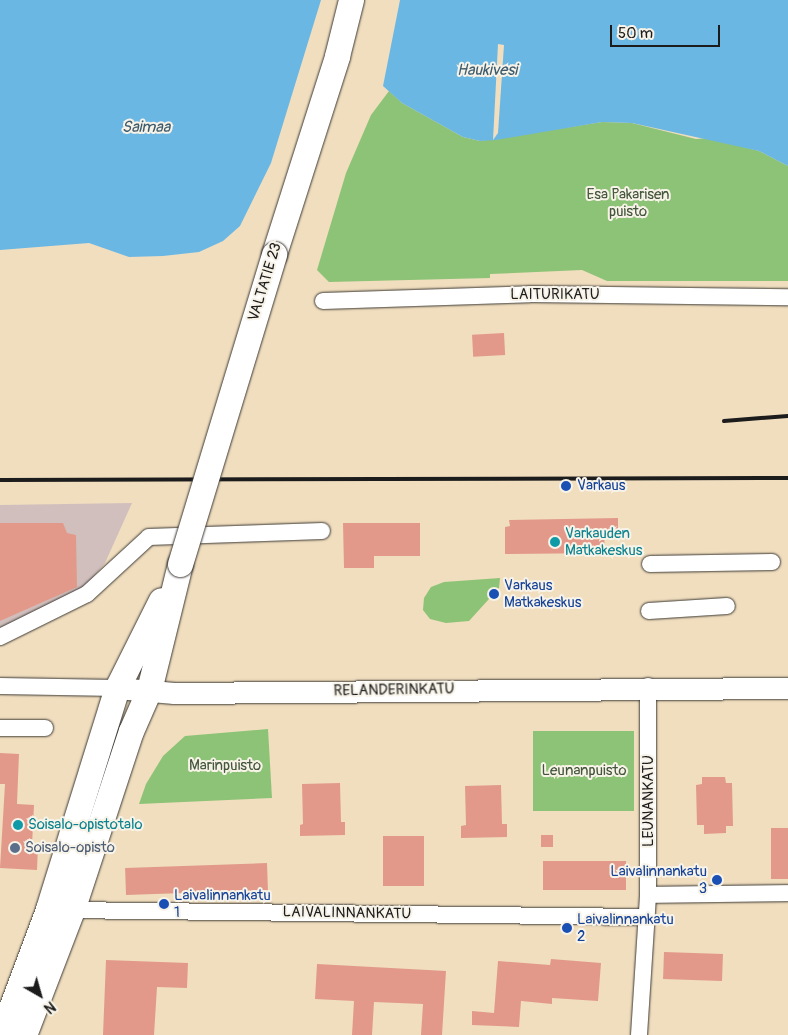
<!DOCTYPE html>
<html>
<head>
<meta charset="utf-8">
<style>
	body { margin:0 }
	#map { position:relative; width:788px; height:1035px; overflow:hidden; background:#f1debf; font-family:Pangolin,sans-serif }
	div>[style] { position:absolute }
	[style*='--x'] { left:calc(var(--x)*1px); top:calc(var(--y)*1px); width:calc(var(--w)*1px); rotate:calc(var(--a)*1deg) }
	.industrial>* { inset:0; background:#d1bfbd }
	.green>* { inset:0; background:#8dc376; transform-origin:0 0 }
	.water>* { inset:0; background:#6bb7e4 }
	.pier>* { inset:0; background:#f1debf }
	.building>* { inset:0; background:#e29989; transform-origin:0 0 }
	.roads { filter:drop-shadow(0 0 1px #3c3934) drop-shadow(0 0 1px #3c3934) }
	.minor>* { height:16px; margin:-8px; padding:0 8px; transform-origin:8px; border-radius:8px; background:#fff }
	.major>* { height:21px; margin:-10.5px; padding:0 10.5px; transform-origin:10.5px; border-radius:10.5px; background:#fff }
	.highway>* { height:25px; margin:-12.5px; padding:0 12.5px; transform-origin:12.5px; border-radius:12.5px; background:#fff }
	.rail>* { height:4px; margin:-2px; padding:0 2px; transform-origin:2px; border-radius:2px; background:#1c1c1c }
	.bridges { filter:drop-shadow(0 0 1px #3c3934) drop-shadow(0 0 1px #3c3934) }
	.highway-bridge>* { height:25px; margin:-12.5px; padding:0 12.5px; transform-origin:12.5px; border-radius:12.5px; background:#fff }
	.dots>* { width:14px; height:14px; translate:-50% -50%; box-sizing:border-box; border:2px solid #f7f3e8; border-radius:50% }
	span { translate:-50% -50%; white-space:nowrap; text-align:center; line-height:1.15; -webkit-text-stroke:4px #f7f3e8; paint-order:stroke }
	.park-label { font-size:15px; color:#44563c }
	.street-label { font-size:15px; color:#1c1c1c }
	.transit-label { font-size:15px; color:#164399 }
	.left { translate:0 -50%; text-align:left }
	.right { translate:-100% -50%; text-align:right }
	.culture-label { font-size:15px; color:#0d838f }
	.service-label { font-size:15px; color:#4e5e75 }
	.water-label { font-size:16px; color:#3c5a6c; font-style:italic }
	.north { position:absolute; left:15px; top:970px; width:50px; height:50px; -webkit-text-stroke:4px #f7f3e8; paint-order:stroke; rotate:142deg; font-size:14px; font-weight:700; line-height:20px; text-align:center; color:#1c1c1c }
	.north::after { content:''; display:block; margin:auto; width:18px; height:22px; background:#1c1c1c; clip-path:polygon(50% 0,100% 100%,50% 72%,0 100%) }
	.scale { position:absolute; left:610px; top:25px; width:110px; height:22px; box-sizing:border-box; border:2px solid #1c1c1c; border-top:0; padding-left:6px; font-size:15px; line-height:18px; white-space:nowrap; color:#1c1c1c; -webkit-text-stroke:4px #f7f3e8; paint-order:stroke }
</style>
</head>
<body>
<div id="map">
	<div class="industrial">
		<i style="clip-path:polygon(132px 503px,105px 563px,84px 588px,0 629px,0 505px)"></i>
	</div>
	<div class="green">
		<i style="clip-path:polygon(389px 91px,402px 103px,463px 137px,480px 141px,602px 122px,632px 123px,696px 139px,710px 138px,759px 151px,788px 166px,788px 281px,607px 281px,582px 270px,490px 274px,490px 278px,329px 282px,317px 270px,346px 173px,371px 115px)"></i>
		<i style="clip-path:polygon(500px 578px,499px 588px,469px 621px,446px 623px,430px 619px,423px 610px,424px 598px,431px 587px,444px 582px)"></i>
		<i style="clip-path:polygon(268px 729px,272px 798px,139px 804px,146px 784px,163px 756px,185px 736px)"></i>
		<i style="left:533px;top:731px;width:101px;height:80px"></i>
	</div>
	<div class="water">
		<i style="clip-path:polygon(0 0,321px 0,271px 163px,240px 226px,223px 241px,199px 252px,163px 256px,129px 257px,89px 243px,0 250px)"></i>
		<i style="clip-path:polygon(400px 0,788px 0,788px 166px,759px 151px,632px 123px,602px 122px,496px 140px,480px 141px,463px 137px,402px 103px,383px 86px)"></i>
	</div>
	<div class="pier">
		<i style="clip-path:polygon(498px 44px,504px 45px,498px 133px,493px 140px)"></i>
	</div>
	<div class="building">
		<i style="left:504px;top:333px;width:22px;height:32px;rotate:87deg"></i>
		<i style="clip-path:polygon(618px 518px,618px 529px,604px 532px,605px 553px,505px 554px,505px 527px,510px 526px,509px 520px)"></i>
		<i style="clip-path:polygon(0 523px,63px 523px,67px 533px,76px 535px,77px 587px,0 621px)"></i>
		<i style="clip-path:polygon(343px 523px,420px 523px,420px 556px,374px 556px,374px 568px,344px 568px)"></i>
		<i style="clip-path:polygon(0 753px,19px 754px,17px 804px,34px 805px,32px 845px,38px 845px,37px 870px,0 868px,5px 784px,0 784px)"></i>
		<i style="clip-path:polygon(702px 777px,725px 777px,726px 783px,732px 783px,733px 826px,726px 826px,726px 833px,704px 834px,704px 825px,697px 825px,696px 785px,702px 784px)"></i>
		<i style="clip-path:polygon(340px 783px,341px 822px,345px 822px,345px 835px,300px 836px,300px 825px,303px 824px,302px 784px)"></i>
		<i style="clip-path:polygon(501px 785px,502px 824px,507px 824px,507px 837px,461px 838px,461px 826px,466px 825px,465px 786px)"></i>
		<i style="left:771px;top:828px;width:17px;height:51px"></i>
		<i style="left:541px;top:835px;width:12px;height:12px"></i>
		<i style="left:383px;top:836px;width:41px;height:50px"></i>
		<i style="left:543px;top:861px;width:83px;height:29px"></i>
		<i style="left:267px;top:863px;width:27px;height:142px;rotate:88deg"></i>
		<i style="left:664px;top:952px;width:59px;height:27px;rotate:2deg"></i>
		<i style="clip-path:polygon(551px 959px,601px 963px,598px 1001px,552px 998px,552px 1004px,521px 1001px,519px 1027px,472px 1025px,472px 1011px,494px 1013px,498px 961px,550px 965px)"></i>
		<i style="clip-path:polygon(106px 960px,188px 963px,187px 988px,157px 987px,154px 1035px,103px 1035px)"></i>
		<i style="clip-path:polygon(317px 964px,446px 971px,442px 1035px,421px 1035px,423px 1004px,374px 1002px,372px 1035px,352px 1035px,354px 1001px,315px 999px)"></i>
	</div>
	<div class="roads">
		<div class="minor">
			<i style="--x:323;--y:301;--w:207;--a:-1.9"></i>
			<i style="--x:530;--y:294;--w:258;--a:0.7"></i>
			<i style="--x:650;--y:564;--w:122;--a:-0.9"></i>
			<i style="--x:649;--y:611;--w:78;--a:-3.7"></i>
			<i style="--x:0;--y:637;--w:97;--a:-26.3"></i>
			<i style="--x:87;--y:594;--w:84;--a:-42.6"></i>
			<i style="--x:149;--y:537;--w:173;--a:-2"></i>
			<i style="--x:0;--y:686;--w:117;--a:1"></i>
			<i style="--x:0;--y:728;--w:45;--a:0"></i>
			<i style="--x:648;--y:895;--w:140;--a:-0.8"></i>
			<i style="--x:63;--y:910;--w:584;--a:0.69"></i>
			<i style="--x:639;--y:1035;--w:140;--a:-86.3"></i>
			<i style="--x:648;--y:895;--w:209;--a:-90"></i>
		</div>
		<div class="major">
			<i style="--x:117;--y:688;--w:57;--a:5"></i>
			<i style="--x:174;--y:693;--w:614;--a:-0.47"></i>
		</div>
		<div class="highway">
			<i style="--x:274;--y:254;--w:208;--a:-72.3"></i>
			<i style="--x:337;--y:56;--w:58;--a:-76"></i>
			<i style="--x:1;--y:1035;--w:134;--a:-69.5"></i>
			<i style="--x:48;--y:909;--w:232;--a:-72.7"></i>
			<i style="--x:117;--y:688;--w:98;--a:-63.4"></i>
			<i style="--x:24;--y:1035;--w:134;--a:-69"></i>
			<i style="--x:72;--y:910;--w:188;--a:-71.8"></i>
			<i style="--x:131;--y:731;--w:45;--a:-66.3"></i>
			<i style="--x:149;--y:690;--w:130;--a:-76.2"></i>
		</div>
	</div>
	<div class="rail">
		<i style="--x:724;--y:421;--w:64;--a:-4.5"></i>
		<i style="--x:0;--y:480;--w:788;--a:-0.15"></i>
	</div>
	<div class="bridges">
		<div class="highway-bridge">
			<i style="--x:180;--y:564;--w:324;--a:-73.1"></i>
		</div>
	</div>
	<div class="dots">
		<i style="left:566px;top:486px;background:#1a4fb4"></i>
		<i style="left:555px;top:542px;background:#0f9aa8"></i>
		<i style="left:494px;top:594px;background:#1a4fb4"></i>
		<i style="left:18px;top:825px;background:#0f9aa8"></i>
		<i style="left:15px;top:848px;background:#5c6f8a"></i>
		<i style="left:717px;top:880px;background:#1a4fb4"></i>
		<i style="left:164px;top:904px;background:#1a4fb4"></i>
		<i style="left:567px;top:928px;background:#1a4fb4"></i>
	</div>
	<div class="park-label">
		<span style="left:628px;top:203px">Esa Pakarisen<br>puisto</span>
		<span style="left:225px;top:766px">Marinpuisto</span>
		<span style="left:584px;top:771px">Leunanpuisto</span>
	</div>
	<div class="street-label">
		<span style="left:265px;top:282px;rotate:-73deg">VALTATIE 23</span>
		<span style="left:555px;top:295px">LAITURIKATU</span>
		<span style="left:394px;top:690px;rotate:-1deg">RELANDERINKATU</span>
		<span style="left:649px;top:801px;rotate:-90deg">LEUNANKATU</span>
		<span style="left:347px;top:913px;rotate:1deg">LAIVALINNANKATU</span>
	</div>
	<div class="transit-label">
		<span class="left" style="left:577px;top:486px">Varkaus</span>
		<span class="left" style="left:504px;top:594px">Varkaus<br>Matkakeskus</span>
		<span class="right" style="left:707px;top:880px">Laivalinnankatu<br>3</span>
		<span class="left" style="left:174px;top:904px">Laivalinnankatu<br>1</span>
		<span class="left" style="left:577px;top:928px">Laivalinnankatu<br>2</span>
	</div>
	<div class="culture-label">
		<span class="left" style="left:565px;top:542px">Varkauden<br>Matkakeskus</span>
		<span class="left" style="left:28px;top:825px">Soisalo-opistotalo</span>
	</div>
	<div class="service-label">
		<span class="left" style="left:25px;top:848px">Soisalo-opisto</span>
	</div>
	<div class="water-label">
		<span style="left:487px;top:70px">Haukivesi</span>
		<span style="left:146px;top:127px">Saimaa</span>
	</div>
	<div class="north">N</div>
	<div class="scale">50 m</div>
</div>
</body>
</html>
